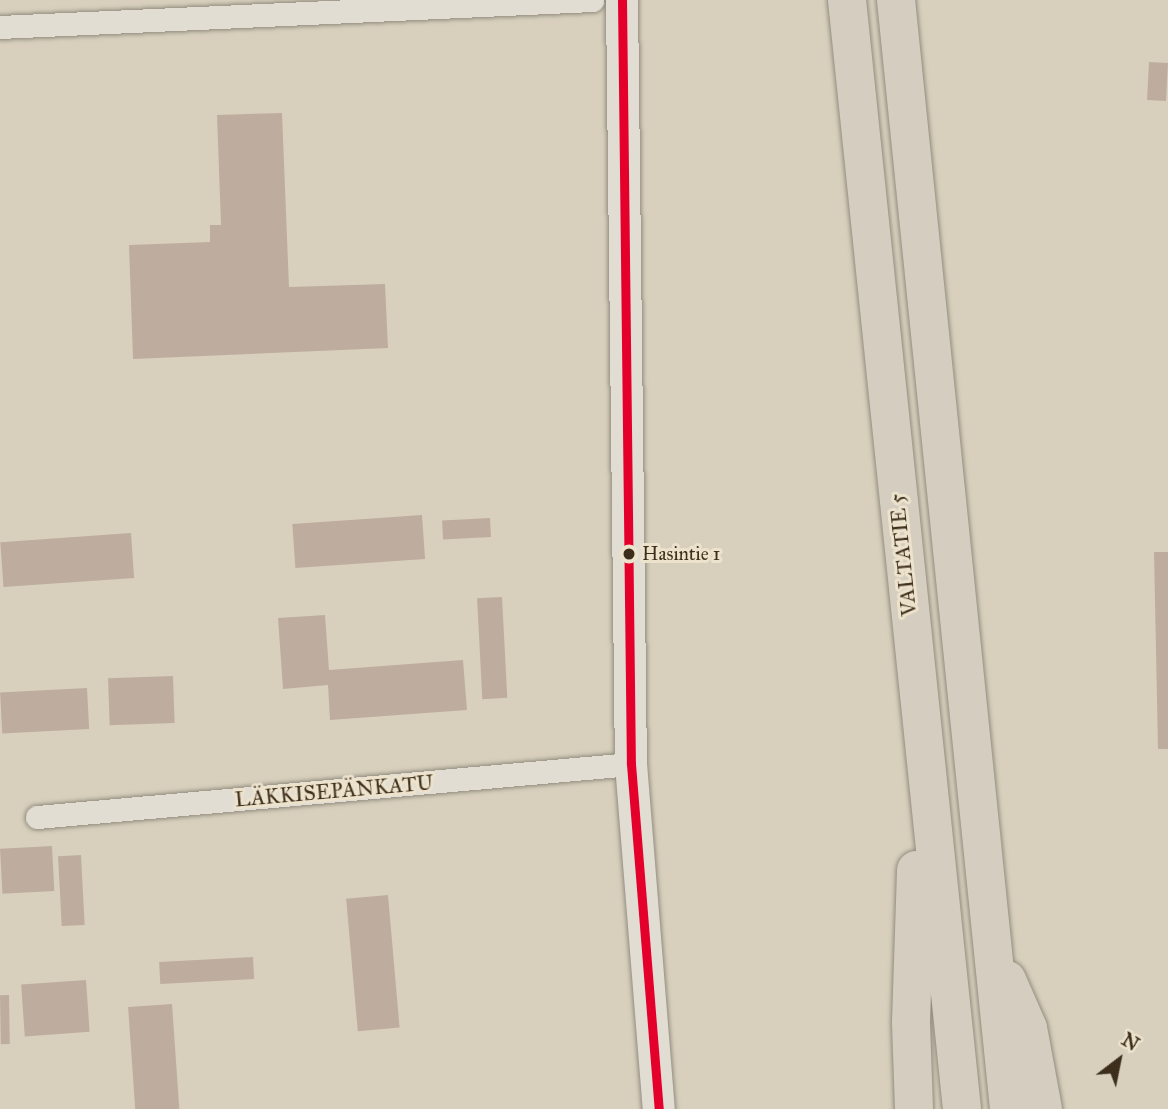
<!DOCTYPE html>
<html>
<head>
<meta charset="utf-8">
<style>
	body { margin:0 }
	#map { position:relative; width:1168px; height:1109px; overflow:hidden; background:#d8d0bd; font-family:"IM FELL Great Primer",serif }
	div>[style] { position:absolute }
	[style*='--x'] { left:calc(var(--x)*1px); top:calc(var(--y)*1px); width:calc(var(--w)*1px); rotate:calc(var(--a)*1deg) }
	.building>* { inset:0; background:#bead9e; transform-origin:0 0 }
	.roads { filter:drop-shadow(0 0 2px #938c7f) drop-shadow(0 0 2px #938c7f) }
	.street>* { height:23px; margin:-11.5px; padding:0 11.5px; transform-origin:11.5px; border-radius:11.5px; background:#e1ddd3 }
	.secondary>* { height:32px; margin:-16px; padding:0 16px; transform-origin:16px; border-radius:16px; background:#e1ddd3 }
	.highway>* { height:38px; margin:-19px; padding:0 19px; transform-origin:19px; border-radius:19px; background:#d5cdbf }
	.bus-1>* { height:9px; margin:-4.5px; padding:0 4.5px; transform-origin:4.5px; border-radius:4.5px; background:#e4002b }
	.dots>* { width:19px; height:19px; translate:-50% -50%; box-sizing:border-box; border:4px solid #ede3cd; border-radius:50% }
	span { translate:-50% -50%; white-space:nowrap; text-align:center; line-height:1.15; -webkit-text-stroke:6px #ede3cd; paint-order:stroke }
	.bus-label { font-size:19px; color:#3c2e1b }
	.left { translate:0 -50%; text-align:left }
	.street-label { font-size:21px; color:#3c2e1b }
	.north { position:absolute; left:1084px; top:1025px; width:70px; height:70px; -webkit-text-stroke:5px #ede3cd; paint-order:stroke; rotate:32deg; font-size:19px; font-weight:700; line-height:28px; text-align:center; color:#3c2e1b }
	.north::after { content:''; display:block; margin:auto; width:24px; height:32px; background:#3c2e1b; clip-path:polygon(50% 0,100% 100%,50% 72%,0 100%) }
</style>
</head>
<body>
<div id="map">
	<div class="building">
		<i style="left:1149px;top:62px;width:19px;height:38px;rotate:3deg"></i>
		<i style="clip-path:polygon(282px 113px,289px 287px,385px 284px,388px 348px,133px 359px,129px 245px,210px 242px,210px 225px,221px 225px,217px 115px)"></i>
		<i style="left:422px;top:515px;width:44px;height:130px;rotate:86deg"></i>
		<i style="left:490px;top:518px;width:19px;height:48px;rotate:87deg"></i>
		<i style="left:131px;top:533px;width:45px;height:131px;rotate:86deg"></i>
		<i style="clip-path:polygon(1154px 552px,1168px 552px,1168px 749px,1158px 749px)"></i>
		<i style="left:502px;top:597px;width:101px;height:25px;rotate:87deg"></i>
		<i style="clip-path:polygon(325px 615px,329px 670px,463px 660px,467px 710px,330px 720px,328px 685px,283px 689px,278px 618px)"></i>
		<i style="left:173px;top:676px;width:47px;height:65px;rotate:88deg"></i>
		<i style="left:87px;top:688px;width:41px;height:87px;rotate:87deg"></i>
		<i style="left:52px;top:846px;width:45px;height:52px;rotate:87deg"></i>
		<i style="left:81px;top:855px;width:70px;height:23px;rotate:87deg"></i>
		<i style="left:388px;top:895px;width:133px;height:42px;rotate:85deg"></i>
		<i style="left:253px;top:957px;width:22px;height:94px;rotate:87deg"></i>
		<i style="left:86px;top:980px;width:52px;height:65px;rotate:86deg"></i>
		<i style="left:9px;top:995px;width:49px;height:9px;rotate:89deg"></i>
		<i style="left:172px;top:1004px;width:105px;height:44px;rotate:86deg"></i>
	</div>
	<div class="roads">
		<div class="street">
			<i style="--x:0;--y:27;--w:593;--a:-2.61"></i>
			<i style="--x:37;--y:817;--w:596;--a:-5.1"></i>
		</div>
		<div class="secondary">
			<i style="--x:622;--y:0;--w:764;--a:89.33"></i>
			<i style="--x:631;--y:764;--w:346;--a:85.4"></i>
		</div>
		<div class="highway">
			<i style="--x:847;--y:0;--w:1115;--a:84.08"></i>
			<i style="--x:896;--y:0;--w:1115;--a:84.18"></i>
			<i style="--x:1007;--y:980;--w:52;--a:66.4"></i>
			<i style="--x:1028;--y:1028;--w:82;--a:79.5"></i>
			<i style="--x:914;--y:1109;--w:87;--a:-92"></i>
			<i style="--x:911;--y:1022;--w:152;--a:-88.1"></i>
		</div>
	</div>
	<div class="bus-1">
		<i style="--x:622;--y:0;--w:764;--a:89.33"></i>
		<i style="--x:631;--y:764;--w:346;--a:85.4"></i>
	</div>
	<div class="dots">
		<i style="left:629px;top:554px;background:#3c2e1b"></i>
	</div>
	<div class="bus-label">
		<span class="left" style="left:642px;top:554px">Hasintie 1</span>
	</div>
	<div class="street-label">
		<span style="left:903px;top:555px;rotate:-96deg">VALTATIE 5</span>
		<span style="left:334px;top:791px;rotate:-5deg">LÄKKISEPÄNKATU</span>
	</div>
	<div class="north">N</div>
</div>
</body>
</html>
